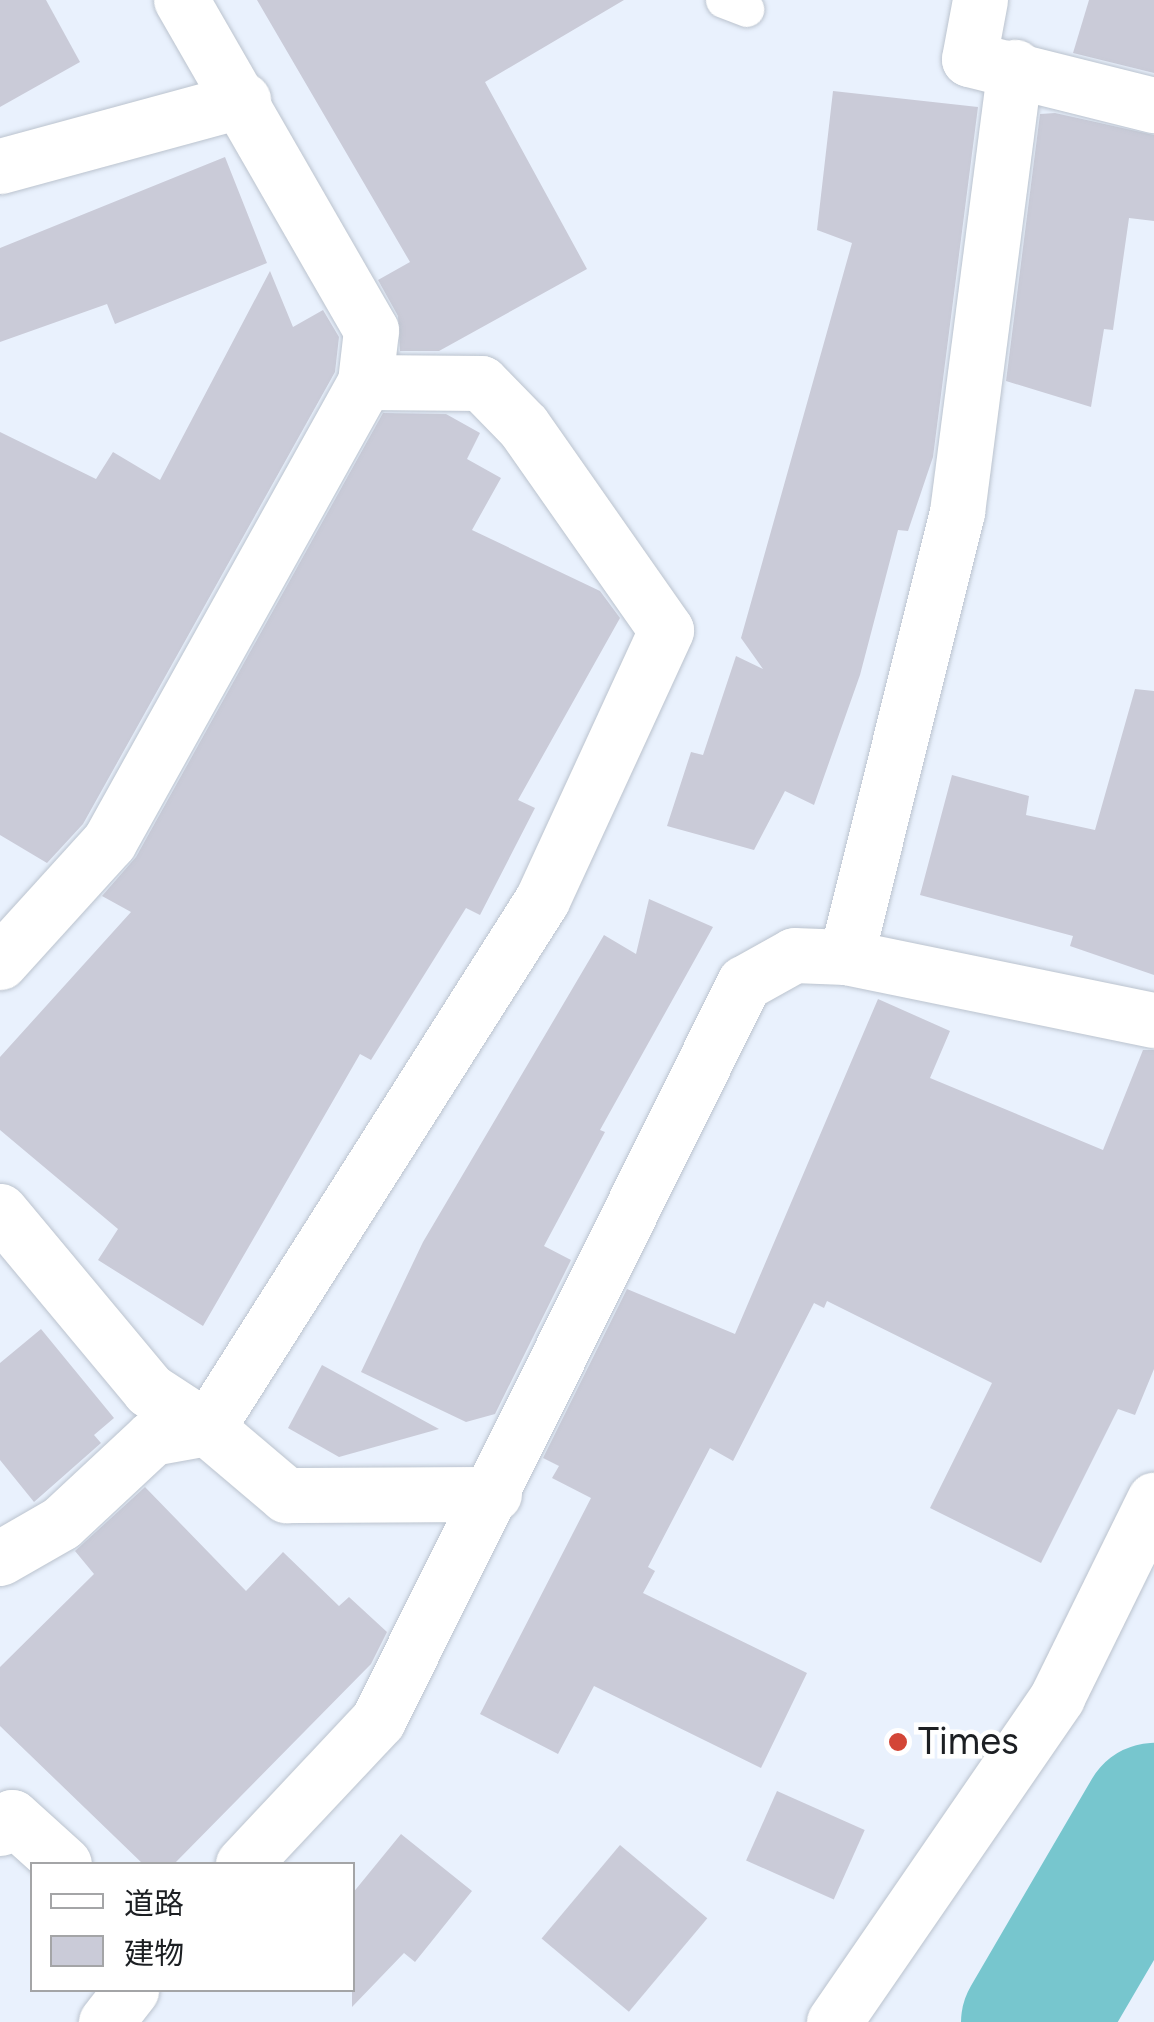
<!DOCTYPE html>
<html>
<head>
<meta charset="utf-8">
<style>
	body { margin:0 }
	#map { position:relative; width:1154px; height:2022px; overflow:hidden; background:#e9f1fd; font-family:Figtree,"Noto Sans JP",sans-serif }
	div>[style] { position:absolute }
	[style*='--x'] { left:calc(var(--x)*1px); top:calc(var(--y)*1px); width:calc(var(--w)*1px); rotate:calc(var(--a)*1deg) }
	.river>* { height:145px; margin:-72.5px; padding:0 72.5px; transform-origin:72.5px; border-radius:72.5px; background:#77c6ce }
	.building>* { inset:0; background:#cacbd8; transform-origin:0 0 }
	.roads { filter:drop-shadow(0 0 2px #bbc3ce) drop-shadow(0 0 2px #bbc3ce) }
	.lane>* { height:35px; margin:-17.5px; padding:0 17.5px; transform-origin:17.5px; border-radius:17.5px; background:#fff }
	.street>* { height:55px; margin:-27.5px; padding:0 27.5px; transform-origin:27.5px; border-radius:27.5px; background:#fff }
	.dots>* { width:28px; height:28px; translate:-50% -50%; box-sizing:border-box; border:5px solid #fff; border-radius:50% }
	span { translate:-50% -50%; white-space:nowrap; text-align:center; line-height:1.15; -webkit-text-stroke:9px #fff; paint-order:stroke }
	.poi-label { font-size:38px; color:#1c1f23 }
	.left { translate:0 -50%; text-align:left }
	.legend { position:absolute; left:30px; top:1862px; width:325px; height:130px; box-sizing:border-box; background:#fff; border:2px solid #a4a5a7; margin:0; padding:12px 18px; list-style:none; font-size:30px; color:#1c1f23 }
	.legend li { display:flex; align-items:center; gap:20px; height:50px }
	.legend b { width:50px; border:2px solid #a4a5a7 }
</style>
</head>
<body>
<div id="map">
	<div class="river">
		<i style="--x:1033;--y:2022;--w:240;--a:-59.7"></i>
	</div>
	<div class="building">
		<i style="clip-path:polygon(0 0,46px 0,80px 62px,0 107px)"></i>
		<i style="clip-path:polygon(257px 0,624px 0,485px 82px,587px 269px,439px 351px,400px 351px,398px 316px,378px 280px,410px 262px)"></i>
		<i style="clip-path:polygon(1089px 0,1154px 0,1154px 73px,1073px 53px)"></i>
		<i style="clip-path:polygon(833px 91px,978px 107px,933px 457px,908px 531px,898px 530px,860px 675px,814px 805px,785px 791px,754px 850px,667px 826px,691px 752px,703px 755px,736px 656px,763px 669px,741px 638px,852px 243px,817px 230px)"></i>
		<i style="clip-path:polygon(1055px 113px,1154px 135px,1154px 221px,1129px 218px,1113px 330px,1104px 329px,1091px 407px,1006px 381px,1040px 114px)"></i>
		<i style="clip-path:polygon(225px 157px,267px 263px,115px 324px,107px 304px,0 342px,0 248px)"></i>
		<i style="clip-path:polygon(270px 271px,293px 327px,323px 310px,339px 337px,335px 372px,83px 824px,47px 863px,0 835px,0 432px,96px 479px,113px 452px,160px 480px)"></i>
		<i style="clip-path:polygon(383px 413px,446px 414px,480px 433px,467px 459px,501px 478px,472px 530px,600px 591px,620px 618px,518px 800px,535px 808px,480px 915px,466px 908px,371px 1060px,360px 1054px,203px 1326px,98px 1260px,118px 1229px,0 1130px,0 1057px,131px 912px,102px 896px,136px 857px)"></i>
		<i style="clip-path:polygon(1135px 689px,1154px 691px,1154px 975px,1070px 946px,1073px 936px,920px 895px,952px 775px,1029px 796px,1026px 815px,1095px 830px)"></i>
		<i style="clip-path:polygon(649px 899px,713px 927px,600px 1130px,605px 1132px,544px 1246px,571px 1260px,495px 1414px,466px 1422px,361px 1372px,423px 1242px,604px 935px,636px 954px)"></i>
		<i style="clip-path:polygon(878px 999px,950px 1031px,930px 1078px,1103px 1150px,1143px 1050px,1154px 1050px,1154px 1369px,1135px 1415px,1118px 1409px,1041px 1563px,930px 1508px,992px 1383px,827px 1301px,824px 1308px,814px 1303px,733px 1461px,710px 1448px,648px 1567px,655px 1571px,643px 1593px,807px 1673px,761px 1768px,594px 1686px,558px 1754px,480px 1714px,591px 1498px,552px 1478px,559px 1466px,543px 1458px,627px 1289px,735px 1334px)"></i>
		<i style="clip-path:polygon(41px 1329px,114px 1418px,94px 1435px,101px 1443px,34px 1502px,0 1460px,0 1363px)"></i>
		<i style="clip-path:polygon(322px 1365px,439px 1429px,339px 1457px,288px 1428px)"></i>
		<i style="clip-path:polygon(145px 1487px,246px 1591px,283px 1552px,339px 1606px,349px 1597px,387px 1632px,371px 1664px,174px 1864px,143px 1864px,0 1726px,0 1667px,94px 1574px,75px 1551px)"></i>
		<i style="left:777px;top:1791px;width:96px;height:76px;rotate:24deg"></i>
		<i style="clip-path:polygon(401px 1834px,472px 1891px,415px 1962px,404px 1953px,352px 2007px,352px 1894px)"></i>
		<i style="left:620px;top:1845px;width:114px;height:122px;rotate:40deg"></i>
	</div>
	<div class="roads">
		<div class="lane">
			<i style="--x:723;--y:0;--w:25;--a:21"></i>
		</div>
		<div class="street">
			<i style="--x:980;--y:0;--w:60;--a:100.6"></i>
			<i style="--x:969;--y:59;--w:191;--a:14"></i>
			<i style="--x:0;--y:166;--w:252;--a:-15.2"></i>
			<i style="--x:846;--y:957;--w:314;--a:11.6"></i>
			<i style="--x:0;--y:962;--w:162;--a:-47.8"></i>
			<i style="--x:109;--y:842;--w:526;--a:-60.9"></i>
			<i style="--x:365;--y:382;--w:52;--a:-83.4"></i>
			<i style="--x:371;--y:330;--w:381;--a:-119.9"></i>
			<i style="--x:0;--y:1211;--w:233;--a:50.2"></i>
			<i style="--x:149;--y:1390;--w:69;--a:33.2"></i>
			<i style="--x:207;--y:1428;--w:104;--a:40.3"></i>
			<i style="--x:286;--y:1495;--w:208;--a:-0.3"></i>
			<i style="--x:0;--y:1558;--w:70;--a:-29.8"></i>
			<i style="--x:61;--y:1523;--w:125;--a:-43"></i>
			<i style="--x:152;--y:1438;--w:56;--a:-10.3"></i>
			<i style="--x:207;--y:1428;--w:625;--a:-57.61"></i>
			<i style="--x:542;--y:900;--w:297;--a:-65.3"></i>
			<i style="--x:666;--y:630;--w:249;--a:-125"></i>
			<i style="--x:523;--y:426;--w:60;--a:-134.3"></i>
			<i style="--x:481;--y:383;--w:116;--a:-179.5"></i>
			<i style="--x:0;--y:1828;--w:16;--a:-43"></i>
			<i style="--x:12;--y:1817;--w:70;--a:42.1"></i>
			<i style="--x:243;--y:1864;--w:197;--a:-46.8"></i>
			<i style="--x:378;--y:1720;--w:823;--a:-63.59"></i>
			<i style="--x:744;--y:983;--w:57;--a:-29.2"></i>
			<i style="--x:794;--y:955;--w:52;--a:2.2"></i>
			<i style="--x:846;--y:957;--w:459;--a:-76"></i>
			<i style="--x:957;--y:512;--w:449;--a:-82.6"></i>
			<i style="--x:106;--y:2022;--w:41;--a:-52"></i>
			<i style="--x:834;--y:2022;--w:394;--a:-55.5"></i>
			<i style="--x:1057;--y:1697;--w:220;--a:-63.8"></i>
		</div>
	</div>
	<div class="dots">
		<i style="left:898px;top:1742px;background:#d34637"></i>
	</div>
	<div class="poi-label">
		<span class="left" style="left:918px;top:1742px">Times</span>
	</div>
	<ul class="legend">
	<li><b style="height:12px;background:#fff"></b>道路</li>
	<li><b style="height:28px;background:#cacbd8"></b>建物</li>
	</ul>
</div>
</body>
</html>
